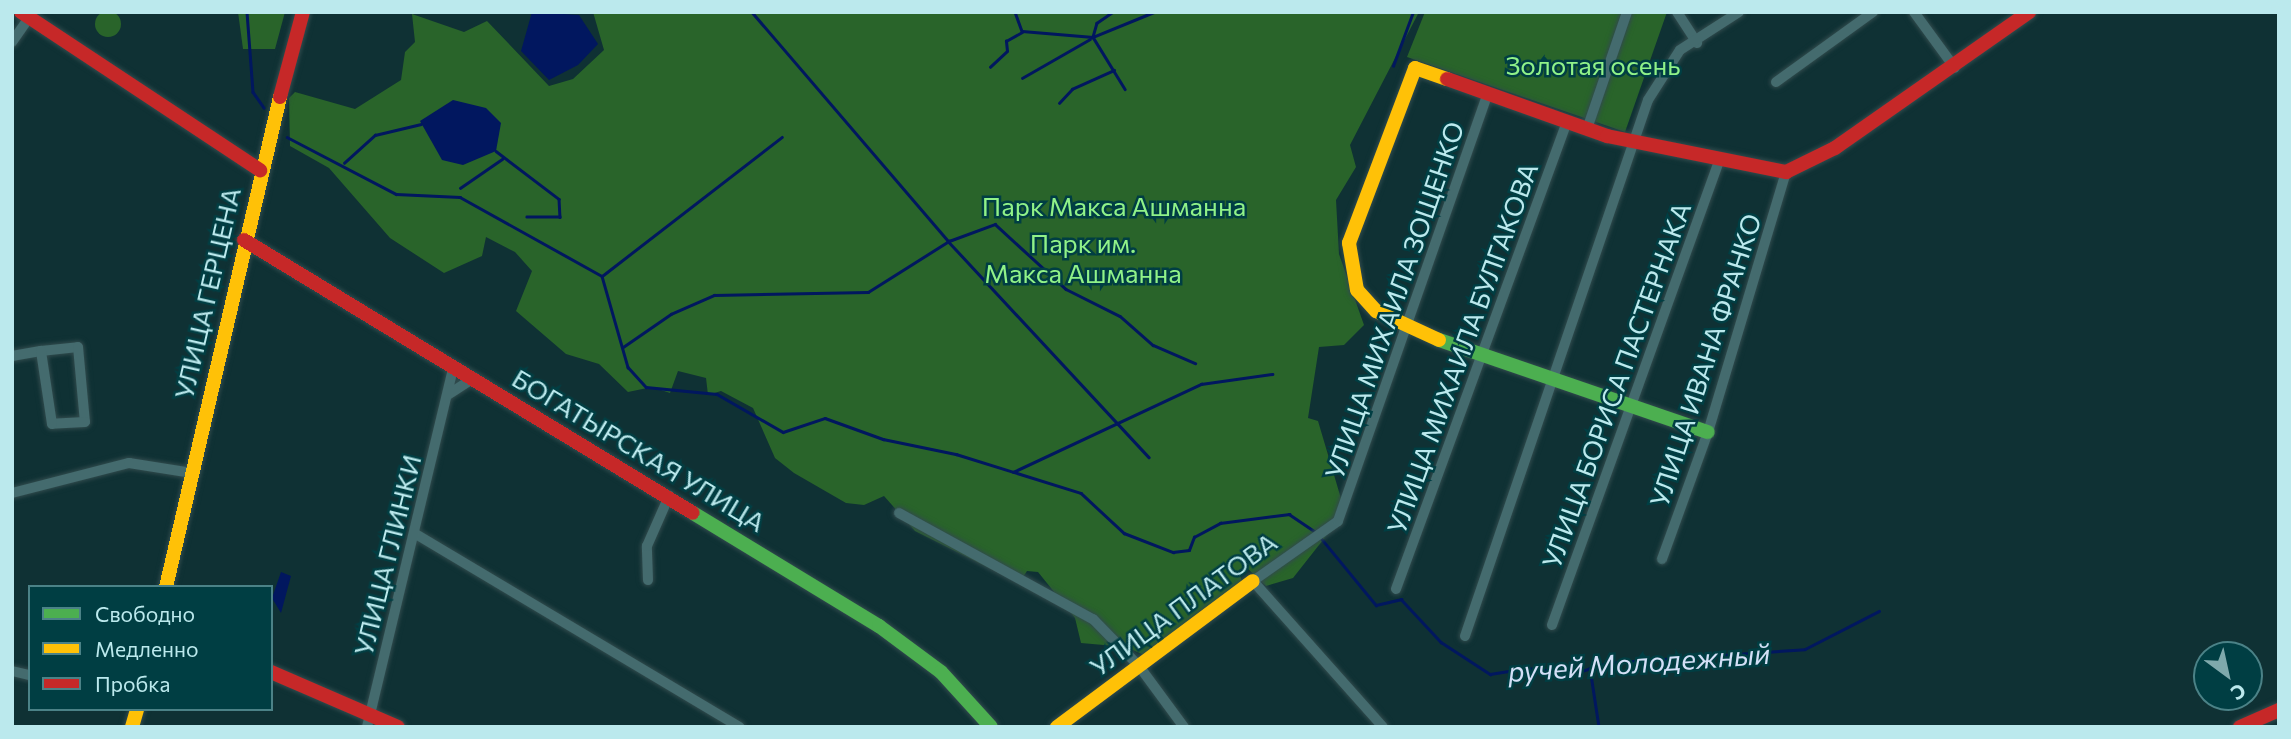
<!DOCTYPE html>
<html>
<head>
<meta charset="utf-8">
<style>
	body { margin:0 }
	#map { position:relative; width:2291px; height:739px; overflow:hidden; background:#0f3134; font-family:Commissioner,sans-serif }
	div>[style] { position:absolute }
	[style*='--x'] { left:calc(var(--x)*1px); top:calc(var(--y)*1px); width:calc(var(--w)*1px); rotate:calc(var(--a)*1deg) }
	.green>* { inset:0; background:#29642a }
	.round { border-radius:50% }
	.water>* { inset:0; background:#01175f }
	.stream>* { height:2.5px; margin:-1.25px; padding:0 1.25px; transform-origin:1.25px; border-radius:1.25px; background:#01175f }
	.roads { filter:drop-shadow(0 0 2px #314b4d) drop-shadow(0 0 2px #314b4d) }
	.street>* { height:10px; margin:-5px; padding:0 5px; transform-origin:5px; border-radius:5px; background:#446b6e }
	.fast>* { height:14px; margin:-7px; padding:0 7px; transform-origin:7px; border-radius:7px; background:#4caf50 }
	.slow>* { height:14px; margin:-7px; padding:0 7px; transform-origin:7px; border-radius:7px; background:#ffc107 }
	.jam>* { height:14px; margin:-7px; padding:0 7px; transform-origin:7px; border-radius:7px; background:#c62828 }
	span { translate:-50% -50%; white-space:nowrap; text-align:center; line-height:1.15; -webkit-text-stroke:5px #003e43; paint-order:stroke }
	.park-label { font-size:26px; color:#90f288 }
	.street-label { font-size:26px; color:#bbe9ed }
	.water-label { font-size:28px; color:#d3e0f7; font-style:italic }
	.frame { position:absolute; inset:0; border:14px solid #bbe9ed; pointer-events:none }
	.legend { position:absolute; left:28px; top:585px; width:245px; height:126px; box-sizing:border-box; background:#003e43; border:2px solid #4b8287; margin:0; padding:9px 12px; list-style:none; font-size:21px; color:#bbe9ed }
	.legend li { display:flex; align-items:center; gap:14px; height:35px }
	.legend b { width:35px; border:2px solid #4b8287 }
	.north { position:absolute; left:2193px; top:641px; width:70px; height:70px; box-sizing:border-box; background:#003e43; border:2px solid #4b8287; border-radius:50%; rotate:147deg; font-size:19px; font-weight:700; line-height:28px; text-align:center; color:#bbe9ed }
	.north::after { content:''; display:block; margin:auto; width:24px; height:32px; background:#7fa9ac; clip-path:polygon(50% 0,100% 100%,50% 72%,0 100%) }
</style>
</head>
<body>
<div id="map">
	<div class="green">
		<i class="round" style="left:95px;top:11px;width:26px;height:26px"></i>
		<i style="clip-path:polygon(238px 12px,285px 12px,275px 49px,243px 49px)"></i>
		<i style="clip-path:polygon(593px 12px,1419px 12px,1350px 145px,1356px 167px,1336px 200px,1339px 254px,1364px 325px,1344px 345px,1319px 347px,1308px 418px,1318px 421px,1345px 512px,1293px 578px,1266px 586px,1246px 567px,1239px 570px,1242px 583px,1144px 655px,1126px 647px,1081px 643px,1075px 618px,1038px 572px,1027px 571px,1019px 583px,915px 531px,884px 496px,864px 505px,846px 503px,794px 473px,775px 458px,753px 408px,721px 391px,708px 395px,706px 378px,678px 371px,670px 393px,652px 387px,628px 392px,599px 364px,566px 354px,516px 311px,532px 271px,515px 252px,486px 237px,482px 256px,444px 273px,390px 238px,329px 168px,290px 146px,289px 98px,295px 92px,355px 109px,401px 80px,405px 52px,415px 42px,412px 14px,464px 32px,487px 21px,549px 86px,573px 79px,604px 50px)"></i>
		<i style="clip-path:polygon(1425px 12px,1667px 12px,1625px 132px,1407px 57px)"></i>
	</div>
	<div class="water">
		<i style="clip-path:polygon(532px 12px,579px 15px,598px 44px,578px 65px,549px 80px,521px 51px)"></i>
		<i style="clip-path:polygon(453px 100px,486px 108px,501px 123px,496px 151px,463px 165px,442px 160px,420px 121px)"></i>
		<i style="clip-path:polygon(281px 572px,291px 576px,281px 613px,272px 598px)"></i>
	</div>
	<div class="stream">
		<i style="--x:247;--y:12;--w:80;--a:85.7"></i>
		<i style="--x:253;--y:92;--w:19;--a:55"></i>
		<i style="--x:752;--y:12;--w:301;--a:49.4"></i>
		<i style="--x:948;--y:241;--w:295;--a:47.1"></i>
		<i style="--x:1015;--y:12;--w:20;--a:70"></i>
		<i style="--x:1022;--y:31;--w:71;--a:4.8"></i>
		<i style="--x:1093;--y:37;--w:66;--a:-22.3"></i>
		<i style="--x:1112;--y:13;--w:18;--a:146"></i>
		<i style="--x:1097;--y:23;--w:15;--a:106"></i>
		<i style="--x:1093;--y:37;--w:61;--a:58.4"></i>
		<i style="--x:1393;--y:66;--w:58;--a:-69.7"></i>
		<i style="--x:990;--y:67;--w:23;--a:-43"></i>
		<i style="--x:1007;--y:51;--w:10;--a:-96"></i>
		<i style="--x:1006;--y:41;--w:18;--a:-29"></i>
		<i style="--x:1022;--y:78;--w:78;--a:-29.8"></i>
		<i style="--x:1059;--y:103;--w:19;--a:-47"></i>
		<i style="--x:1072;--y:89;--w:46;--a:-24.3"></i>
		<i style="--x:287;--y:137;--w:123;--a:27.6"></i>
		<i style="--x:396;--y:194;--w:64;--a:2.7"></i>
		<i style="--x:460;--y:197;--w:162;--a:29.1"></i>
		<i style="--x:602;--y:276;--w:95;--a:74.1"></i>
		<i style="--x:628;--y:367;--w:27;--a:48"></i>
		<i style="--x:646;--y:387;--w:71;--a:5.6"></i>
		<i style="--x:717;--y:394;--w:76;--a:29.9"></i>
		<i style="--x:783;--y:432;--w:44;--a:-18.4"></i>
		<i style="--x:825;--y:418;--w:62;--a:19.9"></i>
		<i style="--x:883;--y:439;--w:75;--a:11.6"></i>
		<i style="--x:956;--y:454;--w:131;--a:17.3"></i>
		<i style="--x:1081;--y:493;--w:59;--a:42.9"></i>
		<i style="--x:1124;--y:533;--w:53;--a:21.2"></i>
		<i style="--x:1173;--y:552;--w:16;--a:-7"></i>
		<i style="--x:1189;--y:550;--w:14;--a:-69"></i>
		<i style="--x:1194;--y:537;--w:30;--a:-28"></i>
		<i style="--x:1220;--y:523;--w:70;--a:-7.4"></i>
		<i style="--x:1289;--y:514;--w:34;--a:34"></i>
		<i style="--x:496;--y:151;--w:79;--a:37.3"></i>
		<i style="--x:559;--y:199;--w:18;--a:87"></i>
		<i style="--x:560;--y:217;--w:33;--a:180"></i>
		<i style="--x:344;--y:163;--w:42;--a:-42.1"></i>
		<i style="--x:375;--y:135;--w:47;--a:-13.4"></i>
		<i style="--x:460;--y:188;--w:51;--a:-34.6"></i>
		<i style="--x:602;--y:276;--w:227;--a:-37.7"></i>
		<i style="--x:623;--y:347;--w:58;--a:-34.5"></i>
		<i style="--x:671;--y:314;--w:47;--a:-23.8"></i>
		<i style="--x:714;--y:295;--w:154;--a:-1.1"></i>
		<i style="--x:868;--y:292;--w:96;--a:-32.2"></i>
		<i style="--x:949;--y:241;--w:49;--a:-20.3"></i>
		<i style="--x:995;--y:224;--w:96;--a:42.5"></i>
		<i style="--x:1066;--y:289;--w:60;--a:26.6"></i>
		<i style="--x:1120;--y:316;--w:44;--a:41.3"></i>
		<i style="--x:1153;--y:345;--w:46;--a:23.2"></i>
		<i style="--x:1013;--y:472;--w:208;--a:-25.1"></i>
		<i style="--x:1201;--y:384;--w:72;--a:-8"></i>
		<i style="--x:1321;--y:538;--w:87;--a:50.6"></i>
		<i style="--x:1376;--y:605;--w:26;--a:-13"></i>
		<i style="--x:1401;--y:599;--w:59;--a:47.1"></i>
		<i style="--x:1441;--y:642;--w:59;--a:33.1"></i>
		<i style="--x:1490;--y:674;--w:36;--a:-9"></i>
		<i style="--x:1526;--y:668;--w:49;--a:5.8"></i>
		<i style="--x:1575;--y:673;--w:34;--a:-17"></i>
		<i style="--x:1607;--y:663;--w:198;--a:-4"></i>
		<i style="--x:1805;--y:649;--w:83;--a:-27.2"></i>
		<i style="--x:1590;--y:668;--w:60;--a:81.3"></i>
	</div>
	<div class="roads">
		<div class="street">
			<i style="--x:1677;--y:12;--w:37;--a:57"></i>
			<i style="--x:1914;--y:12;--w:69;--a:53.8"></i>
			<i style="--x:12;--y:42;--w:29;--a:-55"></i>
			<i style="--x:1776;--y:82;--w:120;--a:-35.8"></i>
			<i style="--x:1587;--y:129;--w:124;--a:-71.1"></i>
			<i style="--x:12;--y:356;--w:29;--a:-10"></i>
			<i style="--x:41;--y:351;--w:37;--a:-6"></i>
			<i style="--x:78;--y:347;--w:75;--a:84.7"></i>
			<i style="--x:85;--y:422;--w:33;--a:177"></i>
			<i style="--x:52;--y:424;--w:74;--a:-98.6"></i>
			<i style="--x:449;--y:394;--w:30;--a:-33"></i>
			<i style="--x:12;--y:493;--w:121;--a:-14.4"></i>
			<i style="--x:129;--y:463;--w:64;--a:9"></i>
			<i style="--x:899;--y:513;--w:221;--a:28.7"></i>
			<i style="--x:1093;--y:619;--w:66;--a:45.6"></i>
			<i style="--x:1139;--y:666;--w:76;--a:53.6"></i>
			<i style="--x:414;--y:533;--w:379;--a:30.8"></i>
			<i style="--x:1662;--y:559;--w:135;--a:-70.1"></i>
			<i style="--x:1708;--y:432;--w:271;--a:-73.3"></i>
			<i style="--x:648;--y:580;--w:34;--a:-92"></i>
			<i style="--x:647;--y:546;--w:55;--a:-66.3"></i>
			<i style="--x:1396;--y:589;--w:498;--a:-69.9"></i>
			<i style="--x:1552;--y:625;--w:495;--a:-70.2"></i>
			<i style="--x:1465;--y:636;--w:566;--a:-71.15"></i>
			<i style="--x:1648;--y:100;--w:59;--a:-57.4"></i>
			<i style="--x:1680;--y:50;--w:70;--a:-32.8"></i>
			<i style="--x:12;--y:671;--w:18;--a:13"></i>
			<i style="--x:367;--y:727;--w:371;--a:-76.5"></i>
			<i style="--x:1383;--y:727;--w:195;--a:-131.7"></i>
			<i style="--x:1253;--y:581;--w:104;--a:-35.2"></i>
			<i style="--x:1338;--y:521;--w:454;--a:-70.7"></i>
		</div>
		<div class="fast">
			<i style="--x:1439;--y:340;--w:284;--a:18.9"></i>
			<i style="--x:693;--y:513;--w:218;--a:31.3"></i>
			<i style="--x:879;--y:626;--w:77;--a:36.6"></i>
			<i style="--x:941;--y:672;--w:74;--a:47.7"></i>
		</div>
		<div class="slow">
			<i style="--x:1439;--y:340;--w:69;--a:-155.3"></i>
			<i style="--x:1376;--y:311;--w:28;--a:-132"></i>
			<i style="--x:1357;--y:290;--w:48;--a:-99.7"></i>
			<i style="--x:1349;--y:243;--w:187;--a:-69.3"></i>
			<i style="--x:1415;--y:68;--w:34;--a:19"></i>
			<i style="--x:166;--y:587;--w:503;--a:-76.9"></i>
			<i style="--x:132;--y:727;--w:19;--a:-74"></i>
			<i style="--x:1057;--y:727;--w:244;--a:-36.7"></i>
		</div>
		<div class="jam">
			<i style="--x:21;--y:12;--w:287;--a:33.5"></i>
			<i style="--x:1447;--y:79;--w:170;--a:19.6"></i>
			<i style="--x:1607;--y:136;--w:183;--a:11.4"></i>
			<i style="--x:1786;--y:172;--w:55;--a:-26.1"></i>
			<i style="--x:1835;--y:148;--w:237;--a:-35"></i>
			<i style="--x:280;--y:97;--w:88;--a:-74.9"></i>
			<i style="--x:244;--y:240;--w:525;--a:31.3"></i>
			<i style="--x:271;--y:672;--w:138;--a:23.4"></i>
			<i style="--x:2240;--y:727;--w:43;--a:-23.6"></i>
		</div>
	</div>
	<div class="park-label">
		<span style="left:1593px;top:65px">Золотая осень</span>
		<span style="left:1114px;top:206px">Парк Макса Ашманна</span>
		<span style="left:1083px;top:258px">Парк им.<br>Макса Ашманна</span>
	</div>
	<div class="street-label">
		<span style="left:207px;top:293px;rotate:-77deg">УЛИЦА ГЕРЦЕНА</span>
		<span style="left:1394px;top:300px;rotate:-71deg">УЛИЦА МИХАИЛА ЗОЩЕНКО</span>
		<span style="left:1462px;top:348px;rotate:-70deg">УЛИЦА МИХАИЛА БУЛГАКОВА</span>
		<span style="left:1705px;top:360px;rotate:-72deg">УЛИЦА ИВАНА ФРАНКО</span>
		<span style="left:1616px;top:385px;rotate:-70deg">УЛИЦА БОРИСА ПАСТЕРНАКА</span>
		<span style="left:639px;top:450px;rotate:31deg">БОГАТЫРСКАЯ УЛИЦА</span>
		<span style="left:387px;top:555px;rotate:-76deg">УЛИЦА ГЛИНКИ</span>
		<span style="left:1183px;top:604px;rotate:-36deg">УЛИЦА ПЛАТОВА</span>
	</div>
	<div class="water-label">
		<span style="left:1639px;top:662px;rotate:-4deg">ручей Молодежный</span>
	</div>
	<div class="frame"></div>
	<ul class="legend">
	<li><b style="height:9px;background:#4caf50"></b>Свободно</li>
	<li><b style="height:9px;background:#ffc107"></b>Медленно</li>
	<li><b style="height:9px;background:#c62828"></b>Пробка</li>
	</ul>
	<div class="north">С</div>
</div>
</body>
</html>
